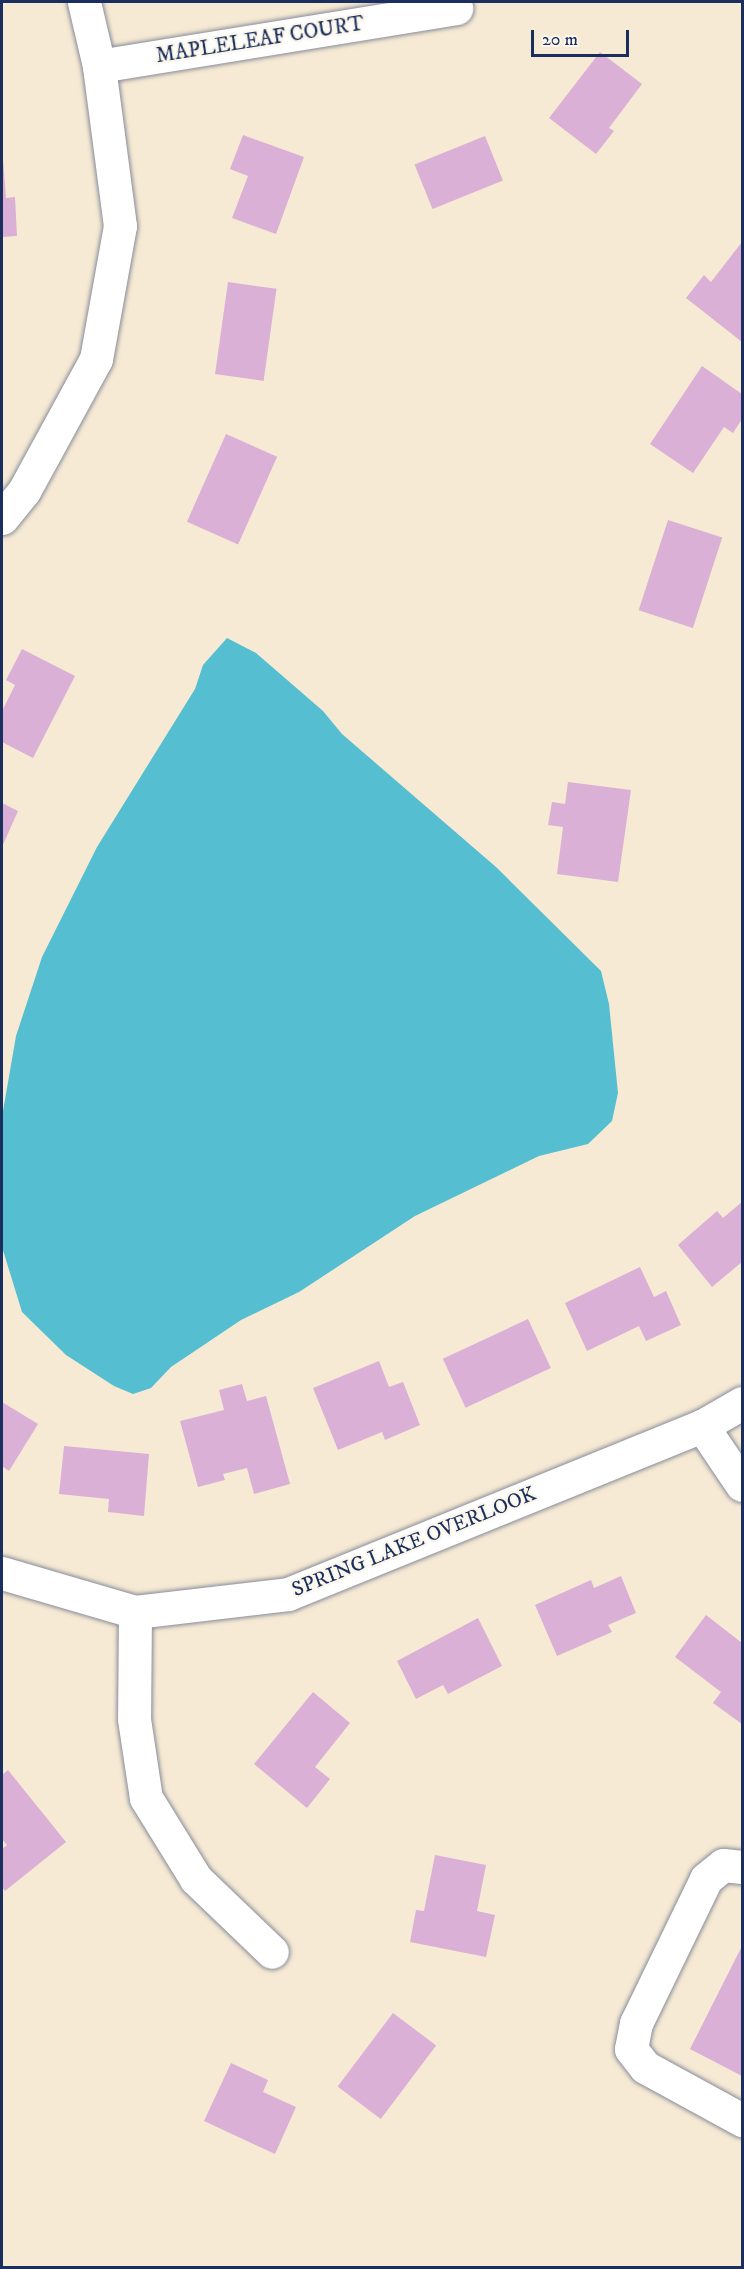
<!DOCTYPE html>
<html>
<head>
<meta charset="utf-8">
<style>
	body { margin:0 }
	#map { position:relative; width:744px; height:2269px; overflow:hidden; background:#f6ead4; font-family:"IM FELL DW Pica",serif }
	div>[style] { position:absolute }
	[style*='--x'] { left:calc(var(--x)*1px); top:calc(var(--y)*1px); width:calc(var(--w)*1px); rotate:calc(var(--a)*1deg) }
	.water>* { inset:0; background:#55bed1 }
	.building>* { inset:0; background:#dab0d6; transform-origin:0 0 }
	.roads { filter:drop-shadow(0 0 2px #888c99) drop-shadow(0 0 2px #888c99) }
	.minor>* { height:33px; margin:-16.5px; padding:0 16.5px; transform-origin:16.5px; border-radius:16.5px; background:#fff }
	span { translate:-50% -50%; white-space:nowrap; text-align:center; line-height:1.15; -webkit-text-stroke:5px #fbf7ec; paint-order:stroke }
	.street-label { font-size:21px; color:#1b2f5e }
	.frame { position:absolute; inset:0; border:3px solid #1b2f5e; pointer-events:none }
	.scale { position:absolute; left:531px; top:30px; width:98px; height:27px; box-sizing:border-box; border:3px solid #1b2f5e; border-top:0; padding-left:8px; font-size:18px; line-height:21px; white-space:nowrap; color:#1b2f5e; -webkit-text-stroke:4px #fbf7ec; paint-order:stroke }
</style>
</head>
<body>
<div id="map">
	<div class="water">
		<i style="clip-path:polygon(227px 638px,256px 653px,323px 711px,342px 734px,496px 867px,601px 971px,609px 1004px,618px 1093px,612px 1121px,588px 1144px,539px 1156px,415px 1216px,299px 1292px,241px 1320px,171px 1367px,151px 1388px,133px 1394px,114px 1386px,66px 1355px,22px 1312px,2px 1247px,3px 1111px,16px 1036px,42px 957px,97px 847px,195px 689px,203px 665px)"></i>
	</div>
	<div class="building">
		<i style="clip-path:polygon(600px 52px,642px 84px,609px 128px,614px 131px,596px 154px,549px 118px)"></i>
		<i style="clip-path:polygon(243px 135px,304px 157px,276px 234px,232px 218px,248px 176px,230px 169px)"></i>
		<i style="left:485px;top:136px;width:48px;height:76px;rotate:68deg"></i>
		<i style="clip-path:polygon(2px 146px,6px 198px,15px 197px,17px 236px,2px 237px)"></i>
		<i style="clip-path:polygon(742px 242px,742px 342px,686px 298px,704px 275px,711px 282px)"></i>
		<i style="left:228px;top:282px;width:49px;height:93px;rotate:8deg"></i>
		<i style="clip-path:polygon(702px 366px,742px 394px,742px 419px,733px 433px,724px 427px,693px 473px,650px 444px)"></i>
		<i style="left:226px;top:434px;width:56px;height:96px;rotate:24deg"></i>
		<i style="left:668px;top:520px;width:57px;height:95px;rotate:18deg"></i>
		<i style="clip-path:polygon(22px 649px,75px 676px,33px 758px,2px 742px,2px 711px,15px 685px,6px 680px)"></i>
		<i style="clip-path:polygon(568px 782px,631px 790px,618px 882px,557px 874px,563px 827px,548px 825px,552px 802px,565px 804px)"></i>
		<i style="clip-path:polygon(2px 803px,18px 811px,2px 847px)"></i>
		<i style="clip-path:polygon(742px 1202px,742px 1262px,712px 1287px,678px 1245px,717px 1211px,723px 1218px)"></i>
		<i style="clip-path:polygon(640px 1267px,654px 1297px,666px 1291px,681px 1325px,646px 1341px,639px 1326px,587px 1351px,565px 1303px)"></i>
		<i style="left:528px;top:1319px;width:54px;height:94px;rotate:65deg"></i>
		<i style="clip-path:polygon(379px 1361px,389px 1387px,403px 1382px,420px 1425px,385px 1440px,382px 1432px,338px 1450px,313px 1388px)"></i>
		<i style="clip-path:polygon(242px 1384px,247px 1401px,266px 1396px,290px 1484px,254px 1494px,247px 1468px,223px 1474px,225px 1480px,198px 1487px,180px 1421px,224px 1410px,219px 1390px)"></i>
		<i style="clip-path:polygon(2px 1402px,38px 1424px,9px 1471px,2px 1466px)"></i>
		<i style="clip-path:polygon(64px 1446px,149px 1454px,144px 1516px,108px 1512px,109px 1499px,59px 1494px)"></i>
		<i style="clip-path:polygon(621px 1576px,636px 1613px,608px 1625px,612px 1632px,557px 1656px,535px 1605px,591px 1580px,594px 1588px)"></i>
		<i style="clip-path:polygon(706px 1615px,742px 1643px,742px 1724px,713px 1703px,721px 1692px,675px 1657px)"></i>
		<i style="clip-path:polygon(478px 1618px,502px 1666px,448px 1694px,443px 1685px,416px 1699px,397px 1661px)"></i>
		<i style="clip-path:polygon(313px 1692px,350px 1723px,315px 1767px,330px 1779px,307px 1808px,254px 1764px)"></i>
		<i style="clip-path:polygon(8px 1770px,66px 1842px,5px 1891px,2px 1887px,2px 1849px,7px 1845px,2px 1839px,2px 1775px)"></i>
		<i style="clip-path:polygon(435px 1855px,486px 1865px,477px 1911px,495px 1915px,486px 1957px,410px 1942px,416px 1910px,424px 1911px)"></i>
		<i style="clip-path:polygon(742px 1946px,742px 2076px,690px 2049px)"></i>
		<i style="left:393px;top:2013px;width:54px;height:92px;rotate:37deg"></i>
		<i style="clip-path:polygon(231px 2063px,268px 2080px,263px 2092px,296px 2107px,275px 2154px,204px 2121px)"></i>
	</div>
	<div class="roads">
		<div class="minor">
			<i style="--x:99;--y:66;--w:362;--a:-9.2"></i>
			<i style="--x:2;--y:518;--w:35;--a:-51"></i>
			<i style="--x:24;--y:491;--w:150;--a:-61.4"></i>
			<i style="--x:96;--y:359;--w:135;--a:-79.8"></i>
			<i style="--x:120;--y:226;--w:161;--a:-97.5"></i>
			<i style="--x:99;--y:66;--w:66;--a:-103.2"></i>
			<i style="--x:702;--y:1426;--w:71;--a:55.9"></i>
			<i style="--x:2;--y:1573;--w:139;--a:16.3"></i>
			<i style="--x:135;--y:1612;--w:154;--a:-6.7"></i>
			<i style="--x:288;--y:1594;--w:447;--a:-22.1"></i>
			<i style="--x:702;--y:1426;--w:46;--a:-29.9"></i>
			<i style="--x:135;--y:1612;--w:107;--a:90.5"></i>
			<i style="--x:134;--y:1719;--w:80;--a:81.4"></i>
			<i style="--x:146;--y:1798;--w:95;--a:58.3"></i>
			<i style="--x:196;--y:1879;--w:105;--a:43.8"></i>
			<i style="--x:742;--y:1867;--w:19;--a:-174"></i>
			<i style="--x:723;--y:1865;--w:22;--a:141"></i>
			<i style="--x:706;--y:1879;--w:160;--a:115.9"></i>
			<i style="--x:636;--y:2023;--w:26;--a:101"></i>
			<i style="--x:631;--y:2049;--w:23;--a:52"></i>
			<i style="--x:645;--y:2067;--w:111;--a:28.7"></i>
		</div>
	</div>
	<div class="street-label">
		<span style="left:260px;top:40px;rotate:-9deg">MAPLELEAF COURT</span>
		<span style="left:414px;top:1542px;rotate:-22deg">SPRING LAKE OVERLOOK</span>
	</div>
	<div class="frame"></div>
	<div class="scale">20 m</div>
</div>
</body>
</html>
